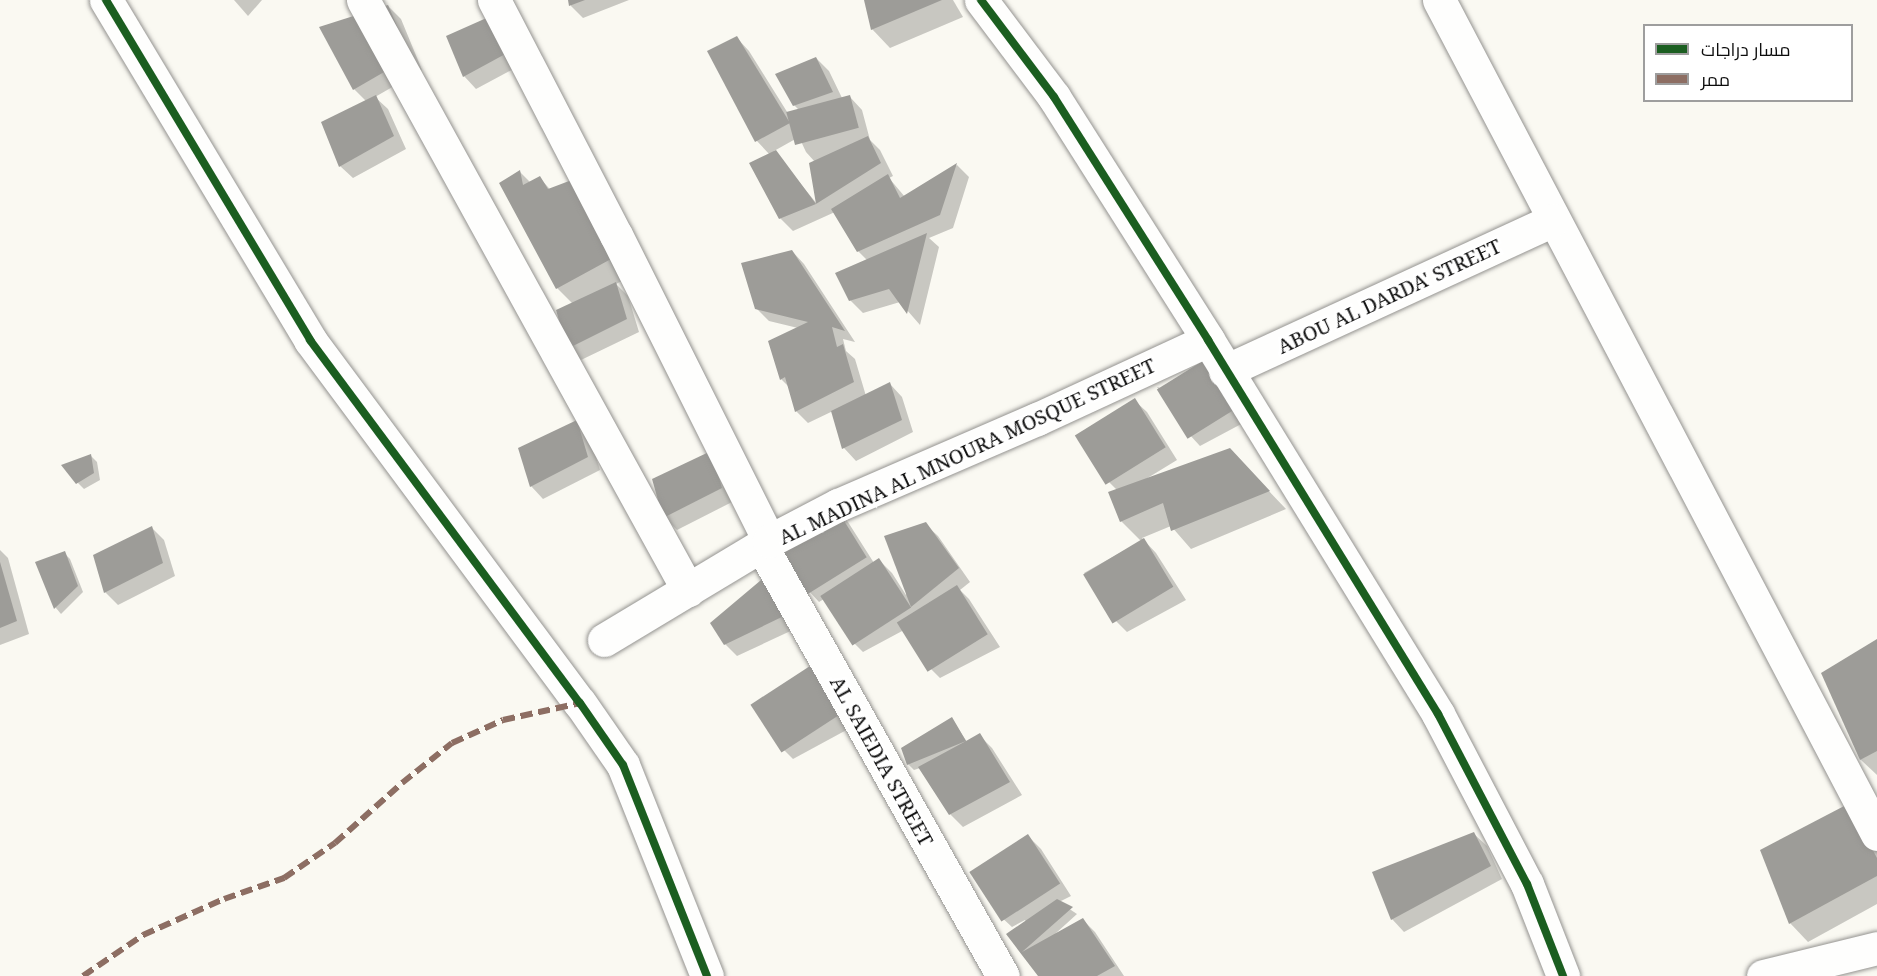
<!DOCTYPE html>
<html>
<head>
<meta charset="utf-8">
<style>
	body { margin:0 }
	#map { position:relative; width:1877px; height:976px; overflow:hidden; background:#faf9f2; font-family:"Noto Serif",Cairo,serif }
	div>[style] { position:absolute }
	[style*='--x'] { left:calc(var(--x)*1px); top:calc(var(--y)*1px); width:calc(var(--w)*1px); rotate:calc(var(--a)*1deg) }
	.shadow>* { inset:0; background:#0003 }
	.building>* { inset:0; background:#9d9c98; transform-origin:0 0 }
	.roads { filter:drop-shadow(0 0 2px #949390) drop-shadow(0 0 2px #949390) }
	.minor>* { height:33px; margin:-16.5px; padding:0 16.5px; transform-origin:16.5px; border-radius:16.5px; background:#fefefd }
	.quiet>* { height:6px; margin-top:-3px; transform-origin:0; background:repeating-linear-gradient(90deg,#8d6e63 0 12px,transparent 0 18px) }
	.cycleway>* { height:8px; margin:-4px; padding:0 4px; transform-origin:4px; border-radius:4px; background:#1b5e20 }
	span { translate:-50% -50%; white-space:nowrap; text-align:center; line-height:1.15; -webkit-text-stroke:6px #fff; paint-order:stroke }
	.street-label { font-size:20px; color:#0d0d0d }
	.legend { position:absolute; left:1643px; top:24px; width:210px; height:78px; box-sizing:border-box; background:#fff; border:2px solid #9e9e9e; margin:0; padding:8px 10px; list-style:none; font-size:18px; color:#0d0d0d }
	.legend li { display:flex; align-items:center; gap:12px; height:30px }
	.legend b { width:30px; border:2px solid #9e9e9e }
</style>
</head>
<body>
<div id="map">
	<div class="shadow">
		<i style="clip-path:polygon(234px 0,262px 0,248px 16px)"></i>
		<i style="clip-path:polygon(570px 0,629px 0,583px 18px,571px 6px)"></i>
		<i style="clip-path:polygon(865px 0,953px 0,963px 17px,890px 48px,872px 29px)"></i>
		<i style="clip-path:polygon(388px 6px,401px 19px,422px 70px,375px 97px,388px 109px,406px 149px,353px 178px,340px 166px,366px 101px,354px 89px)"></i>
		<i style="clip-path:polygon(490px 18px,521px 65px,476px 89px,464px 76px)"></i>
		<i style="clip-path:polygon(evenodd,737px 38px,749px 51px,794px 123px,806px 117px,794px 105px,816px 58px,829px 71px,843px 100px,850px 97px,862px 110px,870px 140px,880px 150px,893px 176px,889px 178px,905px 197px,957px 165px,969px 177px,953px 228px,929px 238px,939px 247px,920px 325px,900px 302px,863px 313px,850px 300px,868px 261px,858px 251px,835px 212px,793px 231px,780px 218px,770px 155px,757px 141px,737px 38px,799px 137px,806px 152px,815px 162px,811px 164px,817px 204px,774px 151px,799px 137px)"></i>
		<i style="clip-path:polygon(520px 172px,531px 183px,540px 178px,628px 278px,616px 284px,628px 296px,639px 332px,581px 360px,569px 348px,573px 304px,557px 288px,501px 184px)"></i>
		<i style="clip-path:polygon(792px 251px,804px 264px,855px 342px,843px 339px,846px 351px,855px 359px,866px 396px,890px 384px,902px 397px,913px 432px,856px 461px,844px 448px,833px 411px,808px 423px,796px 411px,789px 387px,781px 379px,798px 328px,769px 321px,756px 308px)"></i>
		<i style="clip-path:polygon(1157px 387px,1260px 414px,1200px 446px,1188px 433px)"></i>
		<i style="clip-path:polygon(1134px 400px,1147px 412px,1177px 460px,1141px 482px,1248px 469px,1286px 509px,1191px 549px,1171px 526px,1142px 538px,1156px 553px,1186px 600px,1127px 632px,1114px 619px,1084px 573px,1141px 541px,1121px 521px,1117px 490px,1106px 479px)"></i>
		<i style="clip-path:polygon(577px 422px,589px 434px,600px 470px,543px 499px,531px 486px)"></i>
		<i style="clip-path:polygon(711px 453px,734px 501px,677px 530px,665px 518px)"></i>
		<i style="clip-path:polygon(91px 456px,97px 462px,100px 480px,84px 489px,78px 483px)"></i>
		<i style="clip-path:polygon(836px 510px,848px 522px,874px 563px,879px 560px,892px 573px,906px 595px,925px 524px,938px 536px,970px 582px,960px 590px,969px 599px,1000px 647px,940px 678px,928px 666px,904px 630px,863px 652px,850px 639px,824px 599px,819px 602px,807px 589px)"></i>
		<i style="clip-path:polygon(152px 528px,164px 540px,175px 576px,118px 605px,105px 592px)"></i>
		<i style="clip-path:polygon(0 550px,8px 558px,29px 634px,0 645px)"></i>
		<i style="clip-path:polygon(64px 553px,70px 559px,83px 592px,61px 614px,56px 608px,37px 563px)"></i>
		<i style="clip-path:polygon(774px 571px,797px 628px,737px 656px,725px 644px)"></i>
		<i style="clip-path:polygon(1877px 641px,1877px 775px,1861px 760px,1823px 673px)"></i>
		<i style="clip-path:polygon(822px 680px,852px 727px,793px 759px,781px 747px)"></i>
		<i style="clip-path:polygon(952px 719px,967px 742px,979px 735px,992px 748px,1022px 795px,963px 827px,950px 814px,920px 768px,914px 770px,908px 764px)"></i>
		<i style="clip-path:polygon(1474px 834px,1487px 846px,1502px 879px,1404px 932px,1392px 919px)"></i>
		<i style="clip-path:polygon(1028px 836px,1041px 849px,1071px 896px,1059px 902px,1077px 914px,1055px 934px,1083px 920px,1095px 932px,1124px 976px,1040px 976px,1008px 934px,1026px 922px,1025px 920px,1012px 927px,999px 915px)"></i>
		<i style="clip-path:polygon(1877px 844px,1877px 904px,1808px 942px,1790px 923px,1762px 850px)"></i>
	</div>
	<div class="building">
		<i style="clip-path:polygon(568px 0,585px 0,569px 6px)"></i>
		<i style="clip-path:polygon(864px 0,942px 0,871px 30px)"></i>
		<i style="clip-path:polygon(388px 5px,410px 57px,353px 90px,319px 27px)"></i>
		<i style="clip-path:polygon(491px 16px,509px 52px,463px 77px,446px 36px)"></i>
		<i style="clip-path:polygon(737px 36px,790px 123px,755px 142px,707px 51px)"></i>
		<i style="clip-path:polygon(816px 57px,833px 92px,793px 106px,775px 74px)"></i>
		<i style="clip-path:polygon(376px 95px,394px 136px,339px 167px,321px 122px)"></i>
		<i style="left:850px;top:95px;width:34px;height:66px;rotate:75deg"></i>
		<i style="clip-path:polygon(868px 136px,881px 163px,816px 204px,779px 219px,749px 163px,776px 150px,816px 204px,809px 163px)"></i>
		<i style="clip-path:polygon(957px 163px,940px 215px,857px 252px,831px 209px,888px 174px,900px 198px)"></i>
		<i style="clip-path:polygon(520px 170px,523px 185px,540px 176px,548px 189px,577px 178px,611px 259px,556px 289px,499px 183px)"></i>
		<i style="clip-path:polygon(927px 233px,907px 314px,889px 289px,849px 301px,835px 273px)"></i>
		<i style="clip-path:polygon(792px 250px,845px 331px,832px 327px,837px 347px,843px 344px,854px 382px,795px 412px,785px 377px,780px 380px,768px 341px,808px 322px,755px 309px,741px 263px)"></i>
		<i style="clip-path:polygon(616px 282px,627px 319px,567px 349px,556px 310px)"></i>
		<i style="left:1217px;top:352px;width:58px;height:71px;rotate:58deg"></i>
		<i style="clip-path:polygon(890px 382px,902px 420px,842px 449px,831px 411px)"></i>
		<i style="left:1135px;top:398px;width:58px;height:71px;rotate:58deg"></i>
		<i style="clip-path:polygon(577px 420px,588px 457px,530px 487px,518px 448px)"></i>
		<i style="clip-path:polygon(1230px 448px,1270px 491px,1171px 531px,1163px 503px,1120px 522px,1108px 492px)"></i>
		<i style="clip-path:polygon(711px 451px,722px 488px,663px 518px,652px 479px)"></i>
		<i style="clip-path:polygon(91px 454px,94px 473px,76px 484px,61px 465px)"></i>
		<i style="left:836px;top:508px;width:58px;height:70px;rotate:58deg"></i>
		<i style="clip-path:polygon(926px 522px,959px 568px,911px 607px,884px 536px)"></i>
		<i style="clip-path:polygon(152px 526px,163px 563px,104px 593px,93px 555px)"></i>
		<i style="left:1144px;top:538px;width:57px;height:71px;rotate:59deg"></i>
		<i style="clip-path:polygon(65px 551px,78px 586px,54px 609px,35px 562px)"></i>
		<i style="left:879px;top:558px;width:59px;height:70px;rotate:57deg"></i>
		<i style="clip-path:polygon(0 562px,17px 621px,0 628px)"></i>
		<i style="clip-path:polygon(774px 569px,786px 615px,724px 645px,710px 623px)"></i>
		<i style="left:957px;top:585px;width:58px;height:71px;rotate:58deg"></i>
		<i style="clip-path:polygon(1877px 639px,1877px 751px,1860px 760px,1821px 673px)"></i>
		<i style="left:810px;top:666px;width:57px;height:71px;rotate:57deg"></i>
		<i style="clip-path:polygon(952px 717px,966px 741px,980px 733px,1010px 782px,949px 815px,918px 767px,966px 741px,907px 765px,901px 748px)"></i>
		<i style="clip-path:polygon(1848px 804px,1877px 858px,1877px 876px,1789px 924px,1760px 850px)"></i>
		<i style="clip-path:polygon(1474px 832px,1491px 866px,1391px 920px,1372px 872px)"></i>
		<i style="left:1028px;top:834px;width:59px;height:70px;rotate:57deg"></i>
		<i style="clip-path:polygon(1057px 899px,1073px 907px,1022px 952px,1083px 918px,1115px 966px,1097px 976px,1038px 976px,1006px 934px)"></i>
	</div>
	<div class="roads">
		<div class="minor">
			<i style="--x:106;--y:0;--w:397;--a:59"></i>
			<i style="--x:310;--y:340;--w:452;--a:53.4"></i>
			<i style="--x:580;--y:703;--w:75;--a:55.3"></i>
			<i style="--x:623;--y:765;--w:227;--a:68.3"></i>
			<i style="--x:363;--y:0;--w:674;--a:61.15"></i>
			<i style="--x:494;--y:0;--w:265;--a:62.6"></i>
			<i style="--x:616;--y:235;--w:342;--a:63.4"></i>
			<i style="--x:981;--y:0;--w:121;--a:53"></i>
			<i style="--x:1054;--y:97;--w:288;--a:57.6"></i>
			<i style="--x:1208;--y:340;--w:439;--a:58.4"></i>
			<i style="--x:1438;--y:714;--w:192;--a:62.4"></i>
			<i style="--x:1527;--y:884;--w:99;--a:68.6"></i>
			<i style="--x:1439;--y:0;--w:942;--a:62.29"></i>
			<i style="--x:1225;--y:371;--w:361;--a:-24.7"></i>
			<i style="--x:761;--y:545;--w:494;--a:60.7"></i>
			<i style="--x:604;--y:640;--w:192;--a:-31"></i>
			<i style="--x:769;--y:541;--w:78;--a:-27.6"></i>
			<i style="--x:838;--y:505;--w:217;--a:-23.4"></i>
			<i style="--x:1037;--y:419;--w:188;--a:-24.8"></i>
			<i style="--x:1763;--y:976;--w:117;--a:-13.8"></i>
		</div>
	</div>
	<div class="quiet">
		<i style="--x:83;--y:976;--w:73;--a:-34.3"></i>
		<i style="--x:143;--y:935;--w:89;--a:-24"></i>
		<i style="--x:224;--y:899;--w:64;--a:-19.3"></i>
		<i style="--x:284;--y:878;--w:62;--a:-34.5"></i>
		<i style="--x:335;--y:843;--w:90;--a:-41.8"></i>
		<i style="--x:402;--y:783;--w:64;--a:-38.7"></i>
		<i style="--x:452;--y:743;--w:56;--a:-24.3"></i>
		<i style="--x:503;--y:720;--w:79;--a:-12.4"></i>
	</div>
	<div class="cycleway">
		<i style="--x:106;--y:0;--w:397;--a:59"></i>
		<i style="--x:310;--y:340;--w:452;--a:53.4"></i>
		<i style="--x:580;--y:703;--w:75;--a:55.3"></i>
		<i style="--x:623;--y:765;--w:227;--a:68.3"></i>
		<i style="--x:981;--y:0;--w:121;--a:53"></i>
		<i style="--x:1054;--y:97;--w:288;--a:57.6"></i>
		<i style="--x:1208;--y:340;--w:439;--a:58.4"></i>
		<i style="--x:1438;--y:714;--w:192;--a:62.4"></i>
		<i style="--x:1527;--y:884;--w:99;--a:68.6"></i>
	</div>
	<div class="street-label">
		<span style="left:1389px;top:296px;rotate:-25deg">ABOU AL DARDA' STREET</span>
		<span style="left:967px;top:451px;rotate:-25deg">AL MADINA AL MNOURA MOSQUE STREET</span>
		<span style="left:882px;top:761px;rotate:61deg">AL SAIEDIA STREET</span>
	</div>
	<ul class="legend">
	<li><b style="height:8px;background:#1b5e20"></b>مسار دراجات</li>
	<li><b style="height:8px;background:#8d6e63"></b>ممر</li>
	</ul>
</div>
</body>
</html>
